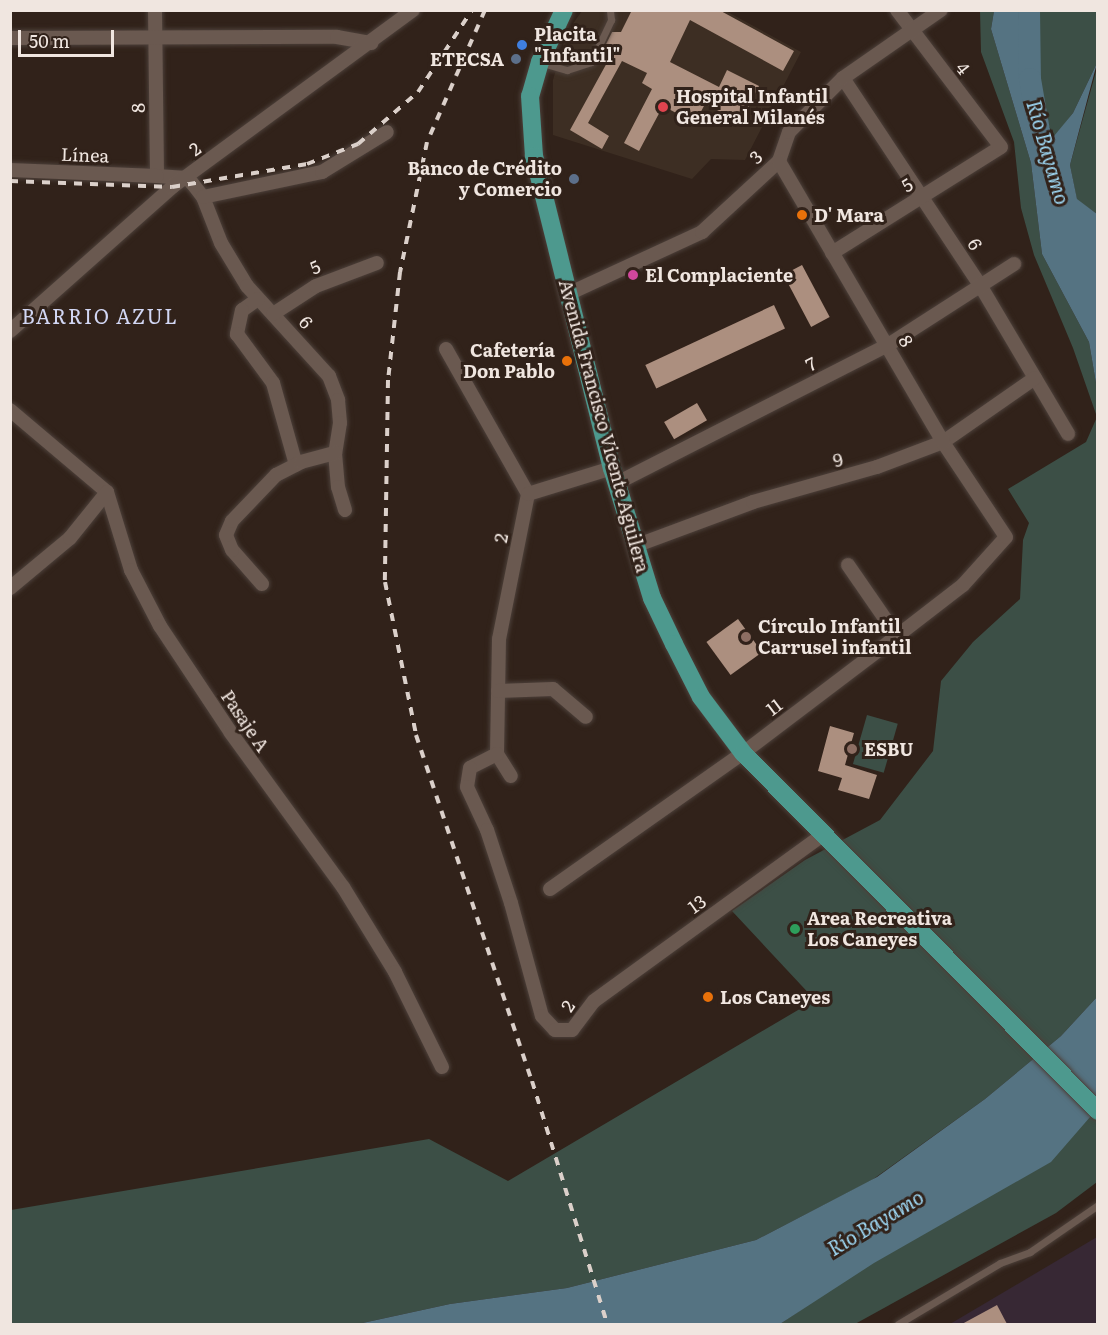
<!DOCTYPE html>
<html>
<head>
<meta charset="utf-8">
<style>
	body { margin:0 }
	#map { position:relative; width:1108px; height:1335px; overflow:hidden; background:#31221a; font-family:Literata,serif }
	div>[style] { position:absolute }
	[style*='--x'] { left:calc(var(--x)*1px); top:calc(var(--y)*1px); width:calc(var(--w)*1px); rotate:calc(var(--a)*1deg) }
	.industrial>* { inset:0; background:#372834 }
	.medical>* { inset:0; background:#3d2e23 }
	.green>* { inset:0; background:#3c4f46; transform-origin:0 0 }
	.water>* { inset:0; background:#557382 }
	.river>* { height:22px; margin:-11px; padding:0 11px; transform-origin:11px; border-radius:11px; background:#557382 }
	.building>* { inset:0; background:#ac8f7f; transform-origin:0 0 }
	.roads { filter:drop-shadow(0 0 2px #4c403a) drop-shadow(0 0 2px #4c403a) }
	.lane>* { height:7px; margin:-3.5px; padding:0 3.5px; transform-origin:3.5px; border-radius:3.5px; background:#6a5950 }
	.street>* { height:14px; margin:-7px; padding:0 7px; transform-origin:7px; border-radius:7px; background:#6a5950 }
	.primary>* { height:18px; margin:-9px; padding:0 9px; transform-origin:9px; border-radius:9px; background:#4d998e }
	.rail>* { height:4px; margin-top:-2px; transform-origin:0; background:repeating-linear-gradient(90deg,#dbd0ca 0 8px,transparent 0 16px) }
	.dots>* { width:16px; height:16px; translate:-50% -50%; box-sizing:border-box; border:3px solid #31221a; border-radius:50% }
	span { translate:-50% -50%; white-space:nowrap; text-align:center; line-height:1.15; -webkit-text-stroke:6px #31221a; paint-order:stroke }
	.poi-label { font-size:18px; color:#f0e6e0; font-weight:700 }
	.left { translate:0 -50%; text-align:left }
	.right { translate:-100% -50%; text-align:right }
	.street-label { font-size:18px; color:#f0e6e0 }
	.water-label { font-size:20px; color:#9fd9f6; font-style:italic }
	.neighbourhood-label { font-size:20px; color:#d2d7f4; letter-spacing:1.5px }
	.frame { position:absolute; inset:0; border:12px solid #f0e6e0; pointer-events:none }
	.scale { position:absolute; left:18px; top:30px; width:96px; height:27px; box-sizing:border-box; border:3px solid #f0e6e0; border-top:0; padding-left:8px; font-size:18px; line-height:21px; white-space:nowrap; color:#f0e6e0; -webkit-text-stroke:4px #31221a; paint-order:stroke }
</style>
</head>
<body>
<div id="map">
	<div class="industrial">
		<i style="clip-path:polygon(1097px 1237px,1097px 1324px,950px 1324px)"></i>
	</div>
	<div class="medical">
		<i style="clip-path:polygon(582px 11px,726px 11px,801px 52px,745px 160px,711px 159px,692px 179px,553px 135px,553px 80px,567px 32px)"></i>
	</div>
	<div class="green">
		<i style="clip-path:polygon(980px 11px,994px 11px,991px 29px,1031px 163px,1042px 254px,1089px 342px,1097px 389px,1097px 997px,1061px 1036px,985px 1099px,872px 1180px,756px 1240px,567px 1288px,450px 1304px,358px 1324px,11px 1324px,11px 1210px,429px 1139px,508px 1181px,815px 1000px,732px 911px,805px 860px,880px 820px,933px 751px,941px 681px,973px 642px,1020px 599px,1023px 540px,1029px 523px,1008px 489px,1086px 442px,1097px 417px,1073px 348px,1034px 255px,1021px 208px,1014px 142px,981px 52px)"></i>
		<i style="clip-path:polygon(1018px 11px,1097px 11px,1097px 63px,1073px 113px,1055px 136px,1027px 92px)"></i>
		<i style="clip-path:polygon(1097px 68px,1097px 214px,1077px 200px,1070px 165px)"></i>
		<i style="left:867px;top:715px;width:32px;height:51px;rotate:16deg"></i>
		<i style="clip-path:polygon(1097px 1109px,1097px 1182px,1056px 1213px,855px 1324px,780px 1324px)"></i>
	</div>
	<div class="water">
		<i style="clip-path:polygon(994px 11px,1018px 11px,1027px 92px,1054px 136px,1073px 113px,1097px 63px,1070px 165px,1077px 199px,1097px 214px,1097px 389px,1089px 342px,1042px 254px,1031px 163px,991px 29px)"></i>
		<i style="clip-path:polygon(1097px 997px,1097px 1109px,1051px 1162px,874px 1263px,780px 1324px,358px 1324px,450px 1304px,567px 1288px,756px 1240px,877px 1177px,985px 1099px,1061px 1036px)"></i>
	</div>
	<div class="river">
		<i style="--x:1029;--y:10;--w:69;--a:89.2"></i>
		<i style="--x:1030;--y:79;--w:53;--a:80.2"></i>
	</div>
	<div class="building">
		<i style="clip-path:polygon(632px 10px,719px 10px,794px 51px,783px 71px,690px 20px,670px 62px,719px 87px,727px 70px,759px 86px,741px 122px,705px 104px,695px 123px,663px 106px,639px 151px,624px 143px,652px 89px,642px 83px,647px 73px,622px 61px,588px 123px,609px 136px,602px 149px,570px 130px,614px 50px,605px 46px,612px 32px,621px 32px)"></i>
		<i style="left:802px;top:265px;width:59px;height:21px;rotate:62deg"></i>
		<i style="left:774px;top:305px;width:26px;height:142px;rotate:65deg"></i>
		<i style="left:697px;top:403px;width:20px;height:38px;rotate:60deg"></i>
		<i style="left:738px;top:619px;width:41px;height:39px;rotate:54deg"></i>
		<i style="clip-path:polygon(830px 726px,854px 733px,845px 765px,877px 775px,869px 799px,838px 790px,842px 778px,818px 771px)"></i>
		<i style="clip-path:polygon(997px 1305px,1007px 1324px,962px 1324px)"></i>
	</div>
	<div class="roads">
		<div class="lane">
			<i style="--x:542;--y:63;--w:26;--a:16"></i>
			<i style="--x:567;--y:70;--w:25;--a:-18"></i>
			<i style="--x:591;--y:62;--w:47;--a:-64.5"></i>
			<i style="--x:611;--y:20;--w:10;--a:-96"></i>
			<i style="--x:898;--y:1324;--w:119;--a:-30.9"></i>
			<i style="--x:1000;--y:1263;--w:32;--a:-20"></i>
			<i style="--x:1030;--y:1252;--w:83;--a:-34.7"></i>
		</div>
		<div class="street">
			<i style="--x:155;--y:10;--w:166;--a:89.3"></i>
			<i style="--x:157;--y:176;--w:30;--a:4"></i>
			<i style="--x:187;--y:178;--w:7;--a:45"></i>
			<i style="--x:192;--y:183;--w:18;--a:52"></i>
			<i style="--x:203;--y:197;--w:49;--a:68.6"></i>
			<i style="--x:221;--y:243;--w:50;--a:58.8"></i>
			<i style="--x:247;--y:286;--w:122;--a:47.7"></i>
			<i style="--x:329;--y:376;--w:26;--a:69"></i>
			<i style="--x:338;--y:400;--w:23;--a:85"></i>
			<i style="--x:340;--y:423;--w:30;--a:99"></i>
			<i style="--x:335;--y:453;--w:34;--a:85"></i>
			<i style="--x:338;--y:487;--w:24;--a:73"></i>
			<i style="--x:10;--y:38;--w:327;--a:-0.2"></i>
			<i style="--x:337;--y:37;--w:35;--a:10"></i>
			<i style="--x:843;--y:78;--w:248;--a:56.5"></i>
			<i style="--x:980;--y:285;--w:173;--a:59.4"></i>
			<i style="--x:10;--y:170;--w:147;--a:2.3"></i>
			<i style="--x:203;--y:197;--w:122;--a:-11.9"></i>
			<i style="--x:322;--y:172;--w:76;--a:-31.6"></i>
			<i style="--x:832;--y:253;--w:199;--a:-32.1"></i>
			<i style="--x:1001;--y:147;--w:172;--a:-127.2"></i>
			<i style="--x:568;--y:294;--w:148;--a:-24.8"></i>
			<i style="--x:702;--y:232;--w:105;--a:-42.7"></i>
			<i style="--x:779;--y:161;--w:31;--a:-71"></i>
			<i style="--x:789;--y:132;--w:76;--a:-45"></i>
			<i style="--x:843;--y:78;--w:119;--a:-34.8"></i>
			<i style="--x:258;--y:299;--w:19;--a:145"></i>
			<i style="--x:242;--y:310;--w:25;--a:102"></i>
			<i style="--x:237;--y:334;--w:61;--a:53.7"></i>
			<i style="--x:273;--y:383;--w:85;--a:74.3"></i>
			<i style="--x:273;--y:314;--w:51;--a:-33.1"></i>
			<i style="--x:316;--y:286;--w:65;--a:-20.7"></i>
			<i style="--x:10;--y:331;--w:217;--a:-41.6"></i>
			<i style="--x:172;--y:187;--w:299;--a:-36.3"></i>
			<i style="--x:446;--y:349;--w:167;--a:60.5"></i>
			<i style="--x:528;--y:494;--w:148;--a:101.3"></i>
			<i style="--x:499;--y:639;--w:115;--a:91"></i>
			<i style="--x:497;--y:754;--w:26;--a:58"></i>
			<i style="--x:10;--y:410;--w:127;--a:40.2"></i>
			<i style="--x:107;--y:492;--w:82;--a:72.9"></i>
			<i style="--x:131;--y:570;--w:63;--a:62.6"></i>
			<i style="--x:160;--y:626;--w:128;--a:56.4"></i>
			<i style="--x:231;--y:733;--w:190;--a:54"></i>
			<i style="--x:343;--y:887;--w:100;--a:58.5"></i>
			<i style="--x:395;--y:972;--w:106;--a:63.7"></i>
			<i style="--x:617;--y:483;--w:304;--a:-27"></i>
			<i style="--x:888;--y:345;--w:150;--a:-32.7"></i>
			<i style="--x:528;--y:494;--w:88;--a:-17.2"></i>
			<i style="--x:635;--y:546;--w:126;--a:-20.4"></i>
			<i style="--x:753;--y:502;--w:129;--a:-15.8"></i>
			<i style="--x:877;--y:467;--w:71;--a:-20.7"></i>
			<i style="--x:943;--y:442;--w:112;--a:-34.8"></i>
			<i style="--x:848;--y:565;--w:86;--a:55.4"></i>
			<i style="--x:262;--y:584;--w:45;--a:-131.4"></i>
			<i style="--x:232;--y:550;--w:16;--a:-112"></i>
			<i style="--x:226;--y:535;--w:15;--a:-67"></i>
			<i style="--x:232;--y:521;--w:64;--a:-46.3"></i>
			<i style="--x:276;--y:475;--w:28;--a:-27"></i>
			<i style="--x:301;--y:462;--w:35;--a:-15"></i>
			<i style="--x:10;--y:588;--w:78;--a:-39.8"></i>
			<i style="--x:70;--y:538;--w:59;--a:-51.2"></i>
			<i style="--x:498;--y:691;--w:55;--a:-2.1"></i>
			<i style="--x:553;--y:689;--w:43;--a:40.3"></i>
			<i style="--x:497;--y:754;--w:30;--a:153"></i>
			<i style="--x:470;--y:768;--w:19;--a:99"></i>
			<i style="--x:467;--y:787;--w:47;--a:65.1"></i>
			<i style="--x:487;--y:830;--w:77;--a:71.8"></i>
			<i style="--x:511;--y:903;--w:117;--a:74.7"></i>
			<i style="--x:542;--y:1016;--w:19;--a:47"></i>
			<i style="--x:555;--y:1030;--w:17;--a:0"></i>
			<i style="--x:572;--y:1030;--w:36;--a:-53"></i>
			<i style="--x:594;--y:1001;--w:281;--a:-36"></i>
			<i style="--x:550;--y:889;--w:236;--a:-35.2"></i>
			<i style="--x:743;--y:753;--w:193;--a:-37.2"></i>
			<i style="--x:897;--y:636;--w:83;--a:-37.7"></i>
			<i style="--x:963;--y:585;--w:64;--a:-48.1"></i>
			<i style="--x:1006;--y:537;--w:114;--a:-123.6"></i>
			<i style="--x:943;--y:442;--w:325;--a:-120.3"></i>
		</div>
		<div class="primary">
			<i style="--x:564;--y:10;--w:57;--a:114.8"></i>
			<i style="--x:540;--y:62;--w:35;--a:106"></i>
			<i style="--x:530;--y:96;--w:60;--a:86.2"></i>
			<i style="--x:534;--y:156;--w:322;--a:76"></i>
			<i style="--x:612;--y:468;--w:136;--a:72.9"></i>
			<i style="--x:652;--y:598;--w:51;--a:64.4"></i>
			<i style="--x:674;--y:644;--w:59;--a:63"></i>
			<i style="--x:701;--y:697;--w:70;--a:53.1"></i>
			<i style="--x:743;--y:753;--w:504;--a:45.24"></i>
		</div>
	</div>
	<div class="rail">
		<i style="--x:485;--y:10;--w:144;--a:113.7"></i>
		<i style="--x:427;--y:142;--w:133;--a:101.7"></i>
		<i style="--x:400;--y:272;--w:109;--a:96.3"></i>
		<i style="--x:388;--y:380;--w:202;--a:90.9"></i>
		<i style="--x:385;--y:582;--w:156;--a:78.5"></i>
		<i style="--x:416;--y:735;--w:365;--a:71.5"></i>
		<i style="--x:532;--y:1081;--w:254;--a:72.8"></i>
		<i style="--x:10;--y:181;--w:162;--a:2.1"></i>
		<i style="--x:172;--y:187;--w:137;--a:-9.7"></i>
		<i style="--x:307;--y:164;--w:55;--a:-21.4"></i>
		<i style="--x:358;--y:144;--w:79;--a:-40.9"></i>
		<i style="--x:418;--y:92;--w:98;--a:-56.6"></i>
	</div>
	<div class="dots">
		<i style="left:522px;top:45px;background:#3f7fe0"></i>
		<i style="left:516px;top:59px;background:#5c6f8a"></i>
		<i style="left:663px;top:107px;background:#e0444e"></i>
		<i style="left:574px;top:179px;background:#5c6f8a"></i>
		<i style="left:802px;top:215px;background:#e8710a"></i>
		<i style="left:633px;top:275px;background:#d1479c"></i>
		<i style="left:567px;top:361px;background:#e8710a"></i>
		<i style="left:746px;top:637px;background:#8d6e63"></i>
		<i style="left:852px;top:749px;background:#8d6e63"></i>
		<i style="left:795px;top:929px;background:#2e9e5b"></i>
		<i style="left:708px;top:997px;background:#e8710a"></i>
	</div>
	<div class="poi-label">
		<span class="left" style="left:534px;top:45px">Placita<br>"Infantil"</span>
		<span class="right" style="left:504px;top:59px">ETECSA</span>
		<span class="left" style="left:676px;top:107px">Hospital Infantil<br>General Milanés</span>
		<span class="right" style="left:562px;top:179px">Banco de Crédito<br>y Comercio</span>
		<span class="left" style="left:814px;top:215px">D' Mara</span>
		<span class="left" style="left:645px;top:275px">El Complaciente</span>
		<span class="right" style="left:555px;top:361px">Cafetería<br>Don Pablo</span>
		<span class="left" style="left:758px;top:637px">Círculo Infantil<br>Carrusel infantil</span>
		<span class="left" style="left:864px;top:749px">ESBU</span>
		<span class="left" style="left:807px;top:929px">Area Recreativa<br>Los Caneyes</span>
		<span class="left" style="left:720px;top:997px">Los Caneyes</span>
	</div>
	<div class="street-label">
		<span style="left:963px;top:68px;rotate:52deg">4</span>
		<span style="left:138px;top:108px;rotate:-91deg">8</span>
		<span style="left:195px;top:149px;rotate:-36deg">2</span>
		<span style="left:85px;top:155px;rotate:2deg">Línea</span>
		<span style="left:756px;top:157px;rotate:-44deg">3</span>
		<span style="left:907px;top:185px;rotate:-32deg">5</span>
		<span style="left:975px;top:244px;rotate:56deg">6</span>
		<span style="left:315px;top:267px;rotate:-25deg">5</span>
		<span style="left:306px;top:322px;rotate:46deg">6</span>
		<span style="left:906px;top:341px;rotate:60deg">8</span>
		<span style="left:811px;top:364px;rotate:-27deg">7</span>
		<span style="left:604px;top:426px;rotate:75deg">Avenida Francisco Vicente Aguilera</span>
		<span style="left:838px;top:460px;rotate:-16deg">9</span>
		<span style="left:501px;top:538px;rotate:-79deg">2</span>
		<span style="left:774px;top:707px;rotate:-37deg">11</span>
		<span style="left:245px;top:721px;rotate:56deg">Pasaje A</span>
		<span style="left:697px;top:904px;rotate:-36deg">13</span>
		<span style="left:568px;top:1006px;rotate:-55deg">2</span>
	</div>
	<div class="water-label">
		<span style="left:1049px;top:152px;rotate:74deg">Río Bayamo</span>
		<span style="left:875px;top:1222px;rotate:-31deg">Río Bayamo</span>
	</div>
	<div class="neighbourhood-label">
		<span style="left:100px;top:315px">BARRIO AZUL</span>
	</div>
	<div class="frame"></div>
	<div class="scale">50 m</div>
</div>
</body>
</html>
